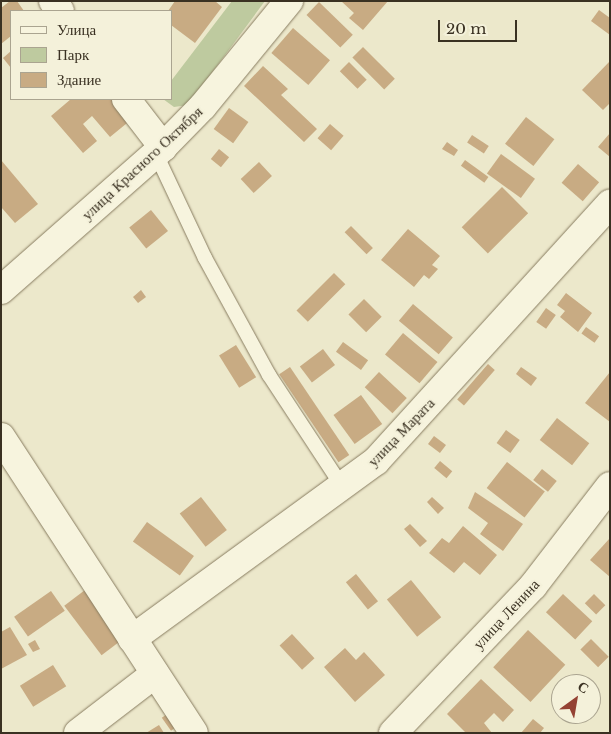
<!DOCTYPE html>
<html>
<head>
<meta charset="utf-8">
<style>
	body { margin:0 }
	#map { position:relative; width:611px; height:734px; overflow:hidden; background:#ece8cb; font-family:"Libre Baskerville",serif }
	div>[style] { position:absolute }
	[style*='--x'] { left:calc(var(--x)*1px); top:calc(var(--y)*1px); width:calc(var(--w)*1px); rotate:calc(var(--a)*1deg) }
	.green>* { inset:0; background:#beca9f }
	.building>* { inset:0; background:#c8ab83; transform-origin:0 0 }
	.roads { filter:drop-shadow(0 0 1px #887c60) drop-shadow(0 0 1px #887c60) }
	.service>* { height:14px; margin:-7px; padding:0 7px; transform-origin:7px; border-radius:7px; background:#f7f4de }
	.minor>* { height:28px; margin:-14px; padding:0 14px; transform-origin:14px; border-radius:14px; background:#f7f4de }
	.secondary>* { height:28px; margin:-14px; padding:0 14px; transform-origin:14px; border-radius:14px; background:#f7f4de }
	span { translate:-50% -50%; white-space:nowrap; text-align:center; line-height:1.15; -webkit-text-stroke:4px #f4f1da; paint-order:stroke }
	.street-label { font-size:15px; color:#3a3122 }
	.frame { position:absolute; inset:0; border:2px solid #3a3122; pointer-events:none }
	.legend { position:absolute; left:10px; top:10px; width:162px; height:90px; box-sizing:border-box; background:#f4f1da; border:1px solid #aaa490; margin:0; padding:6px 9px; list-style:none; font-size:15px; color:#3a3122 }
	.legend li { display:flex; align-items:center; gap:10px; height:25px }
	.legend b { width:25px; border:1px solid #aaa490 }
	.north { position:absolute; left:551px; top:674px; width:50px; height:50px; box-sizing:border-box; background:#f4f1da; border:1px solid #aaa490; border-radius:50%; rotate:32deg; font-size:14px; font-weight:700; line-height:20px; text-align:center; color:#3a3122 }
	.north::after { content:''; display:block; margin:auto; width:18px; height:22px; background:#944233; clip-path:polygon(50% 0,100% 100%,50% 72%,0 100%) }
	.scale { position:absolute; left:438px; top:20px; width:79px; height:22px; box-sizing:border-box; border:2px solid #3a3122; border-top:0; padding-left:6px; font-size:15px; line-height:18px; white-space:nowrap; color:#3a3122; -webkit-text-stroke:4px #f4f1da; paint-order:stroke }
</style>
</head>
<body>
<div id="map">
	<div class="green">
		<i style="clip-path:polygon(232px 1px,265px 1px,188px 105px,174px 107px,163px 99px,171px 99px,171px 81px)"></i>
	</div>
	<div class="building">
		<i style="clip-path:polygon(10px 1px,17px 1px,24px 11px,11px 11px,11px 36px,1px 44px,1px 8px)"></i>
		<i style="clip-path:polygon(175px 1px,215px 1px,222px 7px,195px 43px,171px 25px,171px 11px,168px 11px)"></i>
		<i style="clip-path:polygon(341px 1px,388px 1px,363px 30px,349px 18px,354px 13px)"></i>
		<i style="left:319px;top:2px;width:47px;height:18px;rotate:44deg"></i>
		<i style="clip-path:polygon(599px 10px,610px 18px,610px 35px,591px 21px)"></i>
		<i style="left:293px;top:28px;width:49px;height:33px;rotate:41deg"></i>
		<i style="left:363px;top:47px;width:45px;height:15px;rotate:45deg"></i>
		<i style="clip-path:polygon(11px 51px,11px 68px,3px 58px)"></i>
		<i style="clip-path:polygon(610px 61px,610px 103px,603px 110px,582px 90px)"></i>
		<i style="left:349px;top:62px;width:25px;height:13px;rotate:45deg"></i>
		<i style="clip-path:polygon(263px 66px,288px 89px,281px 95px,317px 129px,304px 142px,244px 86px)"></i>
		<i style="clip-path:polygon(71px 99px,115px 99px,132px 119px,110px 137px,92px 116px,83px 124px,97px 141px,83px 153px,51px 116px)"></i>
		<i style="left:229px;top:108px;width:24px;height:26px;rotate:36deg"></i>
		<i style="left:526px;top:117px;width:36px;height:34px;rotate:38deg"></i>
		<i style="left:330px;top:124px;width:18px;height:19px;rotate:41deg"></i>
		<i style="clip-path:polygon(610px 133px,610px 157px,598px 147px)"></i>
		<i style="left:472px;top:135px;width:20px;height:9px;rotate:33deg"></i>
		<i style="clip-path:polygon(447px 142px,458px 150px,454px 156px,442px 149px)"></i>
		<i style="left:219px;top:149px;width:13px;height:13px;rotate:39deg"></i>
		<i style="left:501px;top:154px;width:42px;height:24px;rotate:36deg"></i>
		<i style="clip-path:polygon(1px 160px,38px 204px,15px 223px,1px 207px)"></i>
		<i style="left:465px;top:160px;width:29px;height:7px;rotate:36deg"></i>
		<i style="left:259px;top:162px;width:19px;height:25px;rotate:47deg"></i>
		<i style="left:578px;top:164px;width:28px;height:25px;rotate:41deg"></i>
		<i style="left:502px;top:187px;width:37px;height:57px;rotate:45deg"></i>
		<i style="left:151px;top:210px;width:27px;height:28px;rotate:51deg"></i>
		<i style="left:351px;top:226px;width:31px;height:9px;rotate:45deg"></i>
		<i style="clip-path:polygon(408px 229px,440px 256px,432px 265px,438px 269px,429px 279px,424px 275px,414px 287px,381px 260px)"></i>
		<i style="left:334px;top:273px;width:16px;height:53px;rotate:45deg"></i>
		<i style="clip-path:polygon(141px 290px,146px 297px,138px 303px,133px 297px)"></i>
		<i style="clip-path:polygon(566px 293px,592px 313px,578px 332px,560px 317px,565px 311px,557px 305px)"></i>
		<i style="left:364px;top:299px;width:25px;height:22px;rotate:45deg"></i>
		<i style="left:413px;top:304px;width:52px;height:22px;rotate:40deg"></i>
		<i style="left:546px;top:308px;width:12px;height:17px;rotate:35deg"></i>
		<i style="left:586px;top:327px;width:16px;height:8px;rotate:35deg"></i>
		<i style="left:403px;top:333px;width:45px;height:28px;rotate:40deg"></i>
		<i style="left:343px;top:342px;width:31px;height:12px;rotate:36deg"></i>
		<i style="left:236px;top:345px;width:38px;height:20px;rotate:58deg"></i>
		<i style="left:323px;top:349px;width:20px;height:29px;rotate:53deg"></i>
		<i style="left:488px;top:364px;width:9px;height:47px;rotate:41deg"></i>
		<i style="left:290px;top:367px;width:106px;height:13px;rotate:56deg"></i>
		<i style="clip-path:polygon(521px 367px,537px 378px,531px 386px,516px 374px)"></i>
		<i style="left:379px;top:372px;width:38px;height:21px;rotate:43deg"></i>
		<i style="clip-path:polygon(610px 372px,610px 422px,585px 403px)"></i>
		<i style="left:361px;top:395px;width:36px;height:34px;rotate:54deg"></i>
		<i style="left:557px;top:418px;width:41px;height:28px;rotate:38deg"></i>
		<i style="left:506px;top:430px;width:17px;height:16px;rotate:36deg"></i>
		<i style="left:434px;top:436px;width:15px;height:10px;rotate:37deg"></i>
		<i style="left:440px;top:461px;width:16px;height:9px;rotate:40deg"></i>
		<i style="left:507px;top:462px;width:48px;height:33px;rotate:38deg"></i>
		<i style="left:542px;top:469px;width:19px;height:14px;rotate:39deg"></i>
		<i style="clip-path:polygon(475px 492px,523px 524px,503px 551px,480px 534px,488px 523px,468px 508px)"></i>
		<i style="left:201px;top:497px;width:42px;height:27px;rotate:52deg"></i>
		<i style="clip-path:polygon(432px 497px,444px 508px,438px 514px,427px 502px)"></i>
		<i style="left:147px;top:522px;width:58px;height:24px;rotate:36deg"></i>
		<i style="clip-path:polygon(410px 524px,427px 541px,420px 547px,404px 529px)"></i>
		<i style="clip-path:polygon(463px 526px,497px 555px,480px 575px,464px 562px,454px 573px,429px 553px,442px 538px,449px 543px)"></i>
		<i style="clip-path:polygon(610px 538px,610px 577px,590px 560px)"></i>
		<i style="left:356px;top:574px;width:35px;height:13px;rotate:51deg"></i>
		<i style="left:411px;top:580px;width:48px;height:31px;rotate:51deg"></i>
		<i style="left:85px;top:590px;width:62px;height:26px;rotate:53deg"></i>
		<i style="left:51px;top:591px;width:24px;height:45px;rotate:55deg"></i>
		<i style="left:563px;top:594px;width:40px;height:25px;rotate:43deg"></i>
		<i style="left:594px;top:594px;width:16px;height:13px;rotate:45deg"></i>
		<i style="clip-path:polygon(10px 627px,27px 655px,1px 669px,1px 632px)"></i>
		<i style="left:528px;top:630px;width:51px;height:51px;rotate:43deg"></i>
		<i style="left:292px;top:634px;width:33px;height:17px;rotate:47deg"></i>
		<i style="left:591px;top:639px;width:25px;height:15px;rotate:45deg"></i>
		<i style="clip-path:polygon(35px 640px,40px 649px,33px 652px,28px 644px)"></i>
		<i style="clip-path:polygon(345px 648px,356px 660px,364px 652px,385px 675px,355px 702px,324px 667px)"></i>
		<i style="left:53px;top:665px;width:25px;height:39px;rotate:58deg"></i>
		<i style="clip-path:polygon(481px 679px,514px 710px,503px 722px,494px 713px,484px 723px,492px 733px,466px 733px,447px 714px)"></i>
		<i style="left:170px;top:712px;width:16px;height:10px;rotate:55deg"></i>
		<i style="clip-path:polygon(533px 719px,544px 728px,540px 733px,521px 733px)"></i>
		<i style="clip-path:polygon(159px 725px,164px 733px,146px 733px)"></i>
	</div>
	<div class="roads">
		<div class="service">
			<i style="--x:156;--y:154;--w:115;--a:64.8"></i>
			<i style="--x:205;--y:258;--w:133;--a:61.3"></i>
			<i style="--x:269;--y:375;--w:133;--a:56.7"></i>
		</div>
		<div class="minor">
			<i style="--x:53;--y:1;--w:12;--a:55"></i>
			<i style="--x:126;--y:99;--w:61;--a:52.4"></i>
			<i style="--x:1;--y:290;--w:216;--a:-41.4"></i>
			<i style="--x:163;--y:147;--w:57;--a:-45.7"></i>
			<i style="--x:203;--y:106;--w:136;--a:-50.7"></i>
			<i style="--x:1;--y:437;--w:353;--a:56.9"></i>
			<i style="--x:132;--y:639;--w:302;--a:-36.1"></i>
			<i style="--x:376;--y:461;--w:348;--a:-47.7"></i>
			<i style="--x:78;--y:733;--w:97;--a:-37.5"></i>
		</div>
		<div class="secondary">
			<i style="--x:393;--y:733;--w:203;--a:-46.4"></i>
			<i style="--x:533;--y:586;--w:126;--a:-52.4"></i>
		</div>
	</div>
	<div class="street-label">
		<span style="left:142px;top:163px;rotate:-43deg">улица Красного Октября</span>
		<span style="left:401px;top:432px;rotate:-46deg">улица Марата</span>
		<span style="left:506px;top:614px;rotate:-47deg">улица Ленина</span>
	</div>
	<div class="frame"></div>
	<ul class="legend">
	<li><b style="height:6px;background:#f7f4de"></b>Улица</li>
	<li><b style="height:14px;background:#beca9f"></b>Парк</li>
	<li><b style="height:14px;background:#c8ab83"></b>Здание</li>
	</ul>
	<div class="north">С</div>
	<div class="scale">20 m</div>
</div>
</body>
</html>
